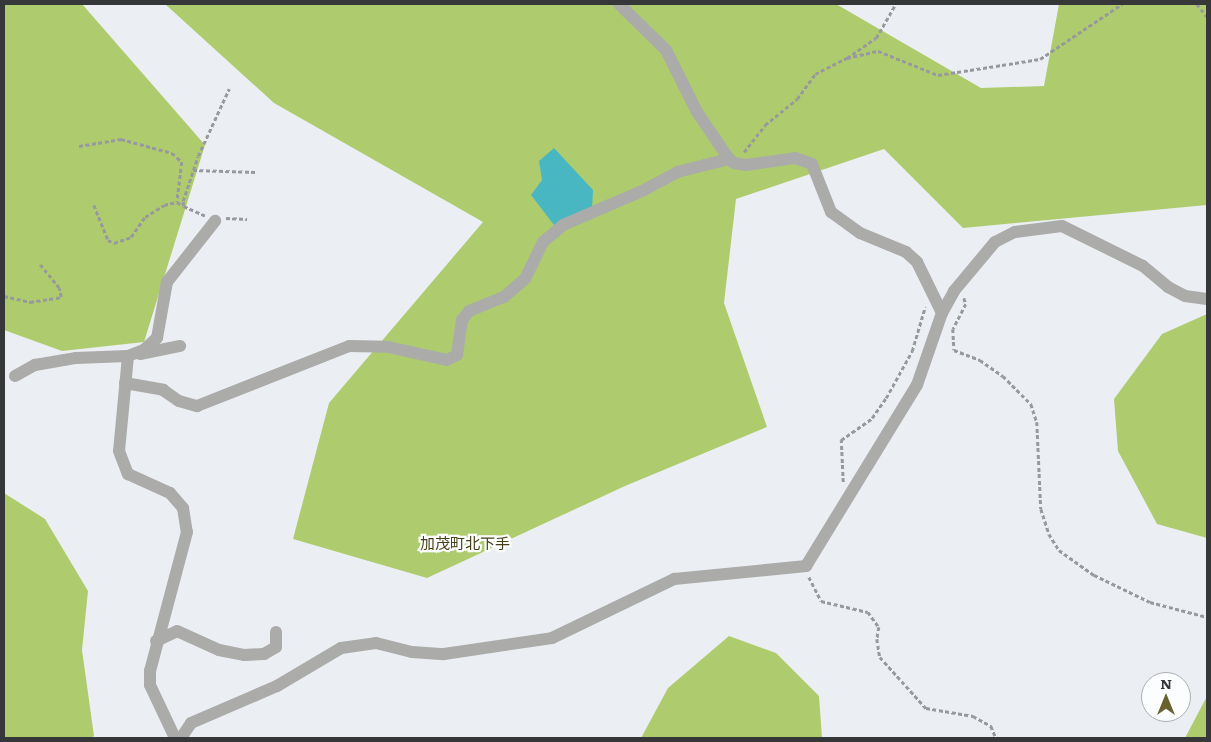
<!DOCTYPE html>
<html>
<head>
<meta charset="utf-8">
<style>
	body { margin:0 }
	#map { position:relative; width:1211px; height:742px; overflow:hidden; background:#ebeff4; font-family:Literata,"Noto Sans JP",serif }
	div>[style] { position:absolute }
	[style*='--x'] { left:calc(var(--x)*1px); top:calc(var(--y)*1px); width:calc(var(--w)*1px); rotate:calc(var(--a)*1deg) }
	.forest>* { inset:0; background:#aecc6e }
	.water>* { inset:0; background:#49b7c2 }
	.path>* { height:2.5px; margin-top:-1.25px; transform-origin:0; background:repeating-linear-gradient(90deg,#97999d 0 4px,transparent 0 6.5px) }
	.minor>* { height:12px; margin:-6px; padding:0 6px; transform-origin:6px; border-radius:6px; background:#ababa9 }
	span { translate:-50% -50%; white-space:nowrap; text-align:center; line-height:1.15; -webkit-text-stroke:4.5px #fbfdfe; paint-order:stroke }
	.quarter-label { font-size:15px; color:#474118 }
	.frame { position:absolute; inset:0; border:5px solid #363739; pointer-events:none }
	.north { position:absolute; left:1141px; top:672px; width:50px; height:50px; box-sizing:border-box; background:#fbfdfe; border:1px solid #acaeaf; border-radius:50%; rotate:0deg; font-size:14px; font-weight:700; line-height:20px; text-align:center; color:#363739 }
	.north::after { content:''; display:block; margin:auto; width:18px; height:22px; background:#68602d; clip-path:polygon(50% 0,100% 100%,50% 72%,0 100%) }
</style>
</head>
<body>
<div id="map">
	<div class="forest">
		<i style="clip-path:polygon(4px 4px,82px 4px,205px 145px,144px 342px,62px 351px,4px 330px)"></i>
		<i style="clip-path:polygon(165px 4px,836px 4px,981px 88px,1044px 86px,1059px 4px,1207px 4px,1207px 205px,963px 228px,884px 149px,736px 199px,724px 303px,767px 427px,625px 486px,427px 578px,293px 539px,329px 403px,483px 222px,274px 103px)"></i>
		<i style="clip-path:polygon(1207px 314px,1207px 538px,1157px 524px,1118px 451px,1114px 399px,1162px 334px)"></i>
		<i style="clip-path:polygon(4px 493px,45px 519px,88px 591px,82px 650px,94px 736px,92px 738px,4px 738px)"></i>
		<i style="clip-path:polygon(729px 636px,776px 653px,819px 696px,822px 738px,641px 738px,668px 688px)"></i>
		<i style="clip-path:polygon(1207px 698px,1207px 738px,1185px 738px,1205px 700px)"></i>
	</div>
	<div class="water">
		<i style="clip-path:polygon(554px 148px,593px 190px,592px 210px,554px 225px,531px 195px,542px 180px,539px 161px)"></i>
	</div>
	<div class="path">
		<i style="--x:1197;--y:4;--w:16;--a:52"></i>
		<i style="--x:847;--y:58;--w:32;--a:-13"></i>
		<i style="--x:878;--y:51;--w:65;--a:21.8"></i>
		<i style="--x:938;--y:75;--w:103;--a:-8.9"></i>
		<i style="--x:1040;--y:59;--w:99;--a:-33.9"></i>
		<i style="--x:79;--y:146;--w:43;--a:-9.5"></i>
		<i style="--x:121;--y:139;--w:53;--a:15.4"></i>
		<i style="--x:172;--y:153;--w:13;--a:42"></i>
		<i style="--x:182;--y:162;--w:40;--a:97.1"></i>
		<i style="--x:744;--y:152;--w:34;--a:-52"></i>
		<i style="--x:765;--y:125;--w:41;--a:-39.1"></i>
		<i style="--x:797;--y:99;--w:31;--a:-54"></i>
		<i style="--x:815;--y:74;--w:36;--a:-27"></i>
		<i style="--x:847;--y:58;--w:35;--a:-35"></i>
		<i style="--x:876;--y:38;--w:39;--a:-60"></i>
		<i style="--x:193;--y:170;--w:63;--a:1.8"></i>
		<i style="--x:94;--y:205;--w:38;--a:68"></i>
		<i style="--x:108;--y:240;--w:7;--a:27"></i>
		<i style="--x:114;--y:243;--w:18;--a:-19"></i>
		<i style="--x:131;--y:237;--w:24;--a:-55"></i>
		<i style="--x:145;--y:217;--w:22;--a:-32"></i>
		<i style="--x:164;--y:205;--w:13;--a:-13"></i>
		<i style="--x:177;--y:202;--w:7;--a:34"></i>
		<i style="--x:205;--y:216;--w:24;--a:-156"></i>
		<i style="--x:183;--y:206;--w:5;--a:-90"></i>
		<i style="--x:183;--y:201;--w:47;--a:-71.6"></i>
		<i style="--x:198;--y:156;--w:74;--a:-65.2"></i>
		<i style="--x:226;--y:218;--w:21;--a:3"></i>
		<i style="--x:4;--y:296;--w:27;--a:13"></i>
		<i style="--x:30;--y:302;--w:31;--a:-9"></i>
		<i style="--x:61;--y:297;--w:9;--a:-103"></i>
		<i style="--x:59;--y:288;--w:32;--a:-129"></i>
		<i style="--x:964;--y:298;--w:6;--a:72"></i>
		<i style="--x:966;--y:304;--w:28;--a:117"></i>
		<i style="--x:953;--y:329;--w:21;--a:87"></i>
		<i style="--x:954;--y:350;--w:28;--a:21"></i>
		<i style="--x:980;--y:360;--w:28;--a:35"></i>
		<i style="--x:1003;--y:376;--w:40;--a:45"></i>
		<i style="--x:1031;--y:404;--w:19;--a:72"></i>
		<i style="--x:1037;--y:422;--w:87;--a:87.4"></i>
		<i style="--x:1041;--y:509;--w:26;--a:72"></i>
		<i style="--x:1049;--y:534;--w:19;--a:58"></i>
		<i style="--x:1059;--y:550;--w:43;--a:35.5"></i>
		<i style="--x:1094;--y:575;--w:62;--a:25.7"></i>
		<i style="--x:1150;--y:602;--w:59;--a:14.7"></i>
		<i style="--x:843;--y:482;--w:42;--a:-92.7"></i>
		<i style="--x:841;--y:440;--w:38;--a:-35"></i>
		<i style="--x:872;--y:418;--w:24;--a:-55"></i>
		<i style="--x:886;--y:398;--w:54;--a:-61"></i>
		<i style="--x:912;--y:351;--w:46;--a:-73.5"></i>
		<i style="--x:809;--y:577;--w:27;--a:63"></i>
		<i style="--x:821;--y:601;--w:48;--a:13.2"></i>
		<i style="--x:868;--y:612;--w:19;--a:54"></i>
		<i style="--x:879;--y:627;--w:12;--a:99"></i>
		<i style="--x:877;--y:639;--w:18;--a:81"></i>
		<i style="--x:880;--y:657;--w:69;--a:48"></i>
		<i style="--x:926;--y:708;--w:48;--a:9.7"></i>
		<i style="--x:973;--y:716;--w:21;--a:29"></i>
		<i style="--x:991;--y:726;--w:13;--a:67"></i>
	</div>
	<div class="minor">
		<i style="--x:619;--y:4;--w:66;--a:44.4"></i>
		<i style="--x:666;--y:50;--w:69;--a:63.4"></i>
		<i style="--x:697;--y:112;--w:57;--a:55.8"></i>
		<i style="--x:729;--y:159;--w:6;--a:39"></i>
		<i style="--x:734;--y:163;--w:12;--a:9"></i>
		<i style="--x:746;--y:165;--w:49;--a:-8.1"></i>
		<i style="--x:795;--y:158;--w:18;--a:19"></i>
		<i style="--x:812;--y:164;--w:52;--a:68.4"></i>
		<i style="--x:831;--y:212;--w:36;--a:36"></i>
		<i style="--x:860;--y:233;--w:50;--a:22.4"></i>
		<i style="--x:906;--y:252;--w:15;--a:42"></i>
		<i style="--x:917;--y:262;--w:57;--a:63.9"></i>
		<i style="--x:140;--y:354;--w:41;--a:-11.3"></i>
		<i style="--x:128;--y:356;--w:17;--a:-21"></i>
		<i style="--x:144;--y:350;--w:18;--a:-43"></i>
		<i style="--x:157;--y:338;--w:57;--a:-79.9"></i>
		<i style="--x:167;--y:282;--w:78;--a:-51.8"></i>
		<i style="--x:15;--y:376;--w:23;--a:-29"></i>
		<i style="--x:35;--y:365;--w:42;--a:-9.7"></i>
		<i style="--x:76;--y:358;--w:52;--a:-2.2"></i>
		<i style="--x:128;--y:356;--w:95;--a:95.4"></i>
		<i style="--x:119;--y:451;--w:25;--a:69"></i>
		<i style="--x:128;--y:474;--w:46;--a:24.3"></i>
		<i style="--x:170;--y:493;--w:20;--a:49"></i>
		<i style="--x:183;--y:508;--w:24;--a:81"></i>
		<i style="--x:187;--y:532;--w:144;--a:104.9"></i>
		<i style="--x:150;--y:671;--w:14;--a:90"></i>
		<i style="--x:150;--y:685;--w:59;--a:64.7"></i>
		<i style="--x:125;--y:383;--w:39;--a:10"></i>
		<i style="--x:163;--y:390;--w:19;--a:35"></i>
		<i style="--x:179;--y:401;--w:19;--a:16"></i>
		<i style="--x:197;--y:406;--w:163;--a:-21.5"></i>
		<i style="--x:349;--y:346;--w:39;--a:1"></i>
		<i style="--x:388;--y:347;--w:60;--a:12.4"></i>
		<i style="--x:447;--y:360;--w:11;--a:-27"></i>
		<i style="--x:457;--y:355;--w:35;--a:-82"></i>
		<i style="--x:462;--y:320;--w:11;--a:-52"></i>
		<i style="--x:469;--y:311;--w:38;--a:-22"></i>
		<i style="--x:504;--y:297;--w:28;--a:-41"></i>
		<i style="--x:525;--y:279;--w:41;--a:-64.1"></i>
		<i style="--x:543;--y:242;--w:26;--a:-40"></i>
		<i style="--x:563;--y:225;--w:86;--a:-23.3"></i>
		<i style="--x:642;--y:191;--w:40;--a:-28"></i>
		<i style="--x:677;--y:172;--w:54;--a:-14"></i>
		<i style="--x:156;--y:641;--w:23;--a:-25"></i>
		<i style="--x:177;--y:631;--w:46;--a:24.3"></i>
		<i style="--x:219;--y:650;--w:25;--a:11"></i>
		<i style="--x:244;--y:655;--w:20;--a:-3"></i>
		<i style="--x:264;--y:654;--w:14;--a:-30"></i>
		<i style="--x:276;--y:647;--w:15;--a:-90"></i>
		<i style="--x:181;--y:738;--w:18;--a:-56"></i>
		<i style="--x:191;--y:723;--w:94;--a:-23.3"></i>
		<i style="--x:277;--y:686;--w:74;--a:-30.7"></i>
		<i style="--x:341;--y:648;--w:35;--a:-8"></i>
		<i style="--x:376;--y:643;--w:37;--a:14"></i>
		<i style="--x:412;--y:652;--w:32;--a:4"></i>
		<i style="--x:444;--y:654;--w:109;--a:-8.4"></i>
		<i style="--x:552;--y:638;--w:136;--a:-25.8"></i>
		<i style="--x:674;--y:579;--w:133;--a:-5.6"></i>
		<i style="--x:806;--y:566;--w:212;--a:-58.5"></i>
		<i style="--x:917;--y:385;--w:76;--a:-70.9"></i>
		<i style="--x:942;--y:313;--w:25;--a:-61"></i>
		<i style="--x:954;--y:291;--w:64;--a:-50.1"></i>
		<i style="--x:995;--y:242;--w:22;--a:-27"></i>
		<i style="--x:1015;--y:232;--w:47;--a:-7.3"></i>
		<i style="--x:1062;--y:226;--w:90;--a:26.3"></i>
		<i style="--x:1143;--y:266;--w:33;--a:40"></i>
		<i style="--x:1168;--y:287;--w:19;--a:28"></i>
		<i style="--x:1185;--y:296;--w:22;--a:8"></i>
	</div>
	<div class="quarter-label">
		<span style="left:465px;top:543px">加茂町北下手</span>
	</div>
	<div class="frame"></div>
	<div class="north">N</div>
</div>
</body>
</html>
